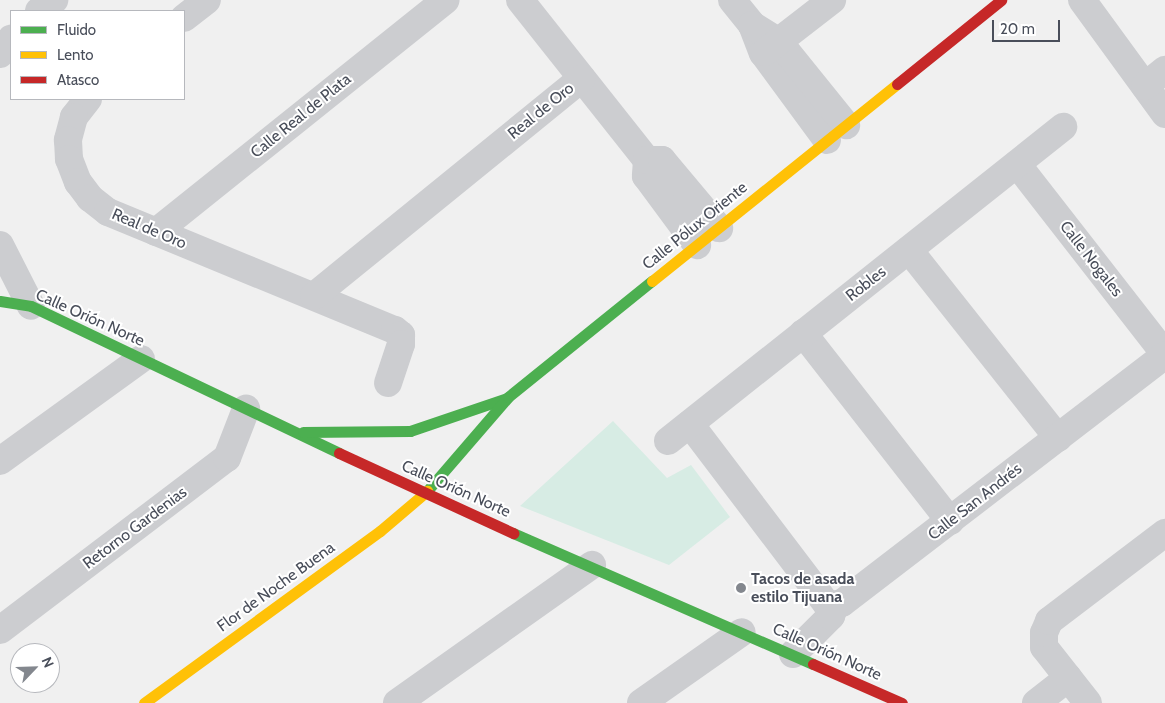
<!DOCTYPE html>
<html>
<head>
<meta charset="utf-8">
<style>
	body { margin:0 }
	#map { position:relative; width:1165px; height:703px; overflow:hidden; background:#f0f0f0; font-family:Cabin,sans-serif }
	div>[style] { position:absolute }
	[style*='--x'] { left:calc(var(--x)*1px); top:calc(var(--y)*1px); width:calc(var(--w)*1px); rotate:calc(var(--a)*1deg) }
	.green>* { inset:0; background:#d7ece4 }
	.street>* { height:28px; margin:-14px; padding:0 14px; transform-origin:14px; border-radius:14px; background:#cccdd0 }
	.fast>* { height:11px; margin:-5.5px; padding:0 5.5px; transform-origin:5.5px; border-radius:5.5px; background:#4caf50 }
	.slow>* { height:11px; margin:-5.5px; padding:0 5.5px; transform-origin:5.5px; border-radius:5.5px; background:#ffc107 }
	.jam>* { height:11px; margin:-5.5px; padding:0 5.5px; transform-origin:5.5px; border-radius:5.5px; background:#c62828 }
	.dots>* { width:14px; height:14px; translate:-50% -50%; box-sizing:border-box; border:2px solid #fff; border-radius:50% }
	span { translate:-50% -50%; white-space:nowrap; text-align:center; line-height:1.15; -webkit-text-stroke:4px #fff; paint-order:stroke }
	.street-label { font-size:16px; color:#494e5a }
	.poi-label { font-size:16px; color:#494e5a; font-weight:700 }
	.left { translate:0 -50%; text-align:left }
	.legend { position:absolute; left:10px; top:10px; width:175px; height:90px; box-sizing:border-box; background:#fff; border:1px solid #b6b8bd; margin:0; padding:6px 9px; list-style:none; font-size:15px; color:#494e5a }
	.legend li { display:flex; align-items:center; gap:10px; height:25px }
	.legend b { width:25px; border:1px solid #b6b8bd }
	.north { position:absolute; left:10px; top:643px; width:50px; height:50px; box-sizing:border-box; background:#fff; border:1px solid #b6b8bd; border-radius:50%; rotate:66deg; font-size:14px; font-weight:700; line-height:20px; text-align:center; color:#494e5a }
	.north::after { content:''; display:block; margin:auto; width:18px; height:22px; background:#83878e; clip-path:polygon(50% 0,100% 100%,50% 72%,0 100%) }
	.scale { position:absolute; left:992px; top:20px; width:68px; height:22px; box-sizing:border-box; border:2px solid #494e5a; border-top:0; padding-left:6px; font-size:15px; line-height:18px; white-space:nowrap; color:#494e5a; -webkit-text-stroke:4px #fff; paint-order:stroke }
</style>
</head>
<body>
<div id="map">
	<div class="green">
		<i style="clip-path:polygon(613px 421px,667px 478px,691px 465px,730px 517px,669px 565px,520px 506px)"></i>
	</div>
	<div class="street">
		<i style="--x:520;--y:0;--w:204;--a:51.6"></i>
		<i style="--x:647;--y:160;--w:16;--a:94"></i>
		<i style="--x:646;--y:176;--w:86;--a:53.5"></i>
		<i style="--x:732;--y:0;--w:32;--a:51"></i>
		<i style="--x:752;--y:25;--w:30;--a:69"></i>
		<i style="--x:763;--y:53;--w:108;--a:53.7"></i>
		<i style="--x:1082;--y:0;--w:141;--a:53.9"></i>
		<i style="--x:39;--y:11;--w:19;--a:-36"></i>
		<i style="--x:184;--y:18;--w:29;--a:-38"></i>
		<i style="--x:752;--y:25;--w:32;--a:32"></i>
		<i style="--x:779;--y:42;--w:107;--a:51.1"></i>
		<i style="--x:765;--y:52;--w:85;--a:-37.8"></i>
		<i style="--x:0;--y:54;--w:19;--a:-54"></i>
		<i style="--x:1145;--y:86;--w:26;--a:-39"></i>
		<i style="--x:88;--y:99;--w:23;--a:128"></i>
		<i style="--x:74;--y:117;--w:24;--a:105"></i>
		<i style="--x:68;--y:140;--w:19;--a:87"></i>
		<i style="--x:69;--y:159;--w:25;--a:69"></i>
		<i style="--x:78;--y:182;--w:20;--a:53"></i>
		<i style="--x:90;--y:198;--w:23;--a:38"></i>
		<i style="--x:108;--y:212;--w:310;--a:22.4"></i>
		<i style="--x:395;--y:330;--w:8;--a:40"></i>
		<i style="--x:401;--y:335;--w:9;--a:90"></i>
		<i style="--x:401;--y:344;--w:41;--a:108.4"></i>
		<i style="--x:647;--y:160;--w:15;--a:0"></i>
		<i style="--x:662;--y:160;--w:89;--a:50"></i>
		<i style="--x:1017;--y:164;--w:241;--a:52.1"></i>
		<i style="--x:156;--y:232;--w:371;--a:-38.7"></i>
		<i style="--x:0;--y:245;--w:68;--a:63.1"></i>
		<i style="--x:909;--y:250;--w:240;--a:51.6"></i>
		<i style="--x:314;--y:296;--w:345;--a:-39.1"></i>
		<i style="--x:803;--y:333;--w:239;--a:52"></i>
		<i style="--x:690;--y:424;--w:225;--a:52.8"></i>
		<i style="--x:826;--y:603;--w:9;--a:13"></i>
		<i style="--x:835;--y:605;--w:7;--a:-16"></i>
		<i style="--x:842;--y:603;--w:407;--a:-37.5"></i>
		<i style="--x:668;--y:441;--w:505;--a:-38.48"></i>
		<i style="--x:0;--y:461;--w:174;--a:-35.9"></i>
		<i style="--x:0;--y:630;--w:285;--a:-37.2"></i>
		<i style="--x:227;--y:458;--w:53;--a:-68.8"></i>
		<i style="--x:793;--y:654;--w:54;--a:-45"></i>
		<i style="--x:831;--y:616;--w:12;--a:-70"></i>
		<i style="--x:397;--y:703;--w:239;--a:-35.3"></i>
		<i style="--x:641;--y:703;--w:123;--a:-35.1"></i>
		<i style="--x:1036;--y:703;--w:41;--a:-38"></i>
		<i style="--x:1088;--y:703;--w:71;--a:-128.2"></i>
		<i style="--x:1044;--y:647;--w:14;--a:-90"></i>
		<i style="--x:1044;--y:633;--w:13;--a:-67"></i>
		<i style="--x:1049;--y:621;--w:146;--a:-37.2"></i>
	</div>
	<div class="fast">
		<i style="--x:0;--y:301;--w:31;--a:9"></i>
		<i style="--x:31;--y:306;--w:341;--a:25.5"></i>
		<i style="--x:303;--y:432;--w:107;--a:-0.5"></i>
		<i style="--x:410;--y:431;--w:102;--a:-18.8"></i>
		<i style="--x:427;--y:491;--w:124;--a:-49.2"></i>
		<i style="--x:508;--y:397;--w:185;--a:-38.9"></i>
		<i style="--x:513;--y:533;--w:327;--a:23.6"></i>
	</div>
	<div class="slow">
		<i style="--x:652;--y:281;--w:314;--a:-38.8"></i>
		<i style="--x:144;--y:703;--w:292;--a:-36.1"></i>
		<i style="--x:380;--y:531;--w:62;--a:-40.4"></i>
	</div>
	<div class="jam">
		<i style="--x:897;--y:84;--w:134;--a:-38.9"></i>
		<i style="--x:339;--y:453;--w:192;--a:24.7"></i>
		<i style="--x:813;--y:664;--w:97;--a:23.7"></i>
	</div>
	<div class="dots">
		<i style="left:741px;top:588px;background:#83878e"></i>
	</div>
	<div class="street-label">
		<span style="left:541px;top:111px;rotate:-39deg">Real de Oro</span>
		<span style="left:301px;top:116px;rotate:-39deg">Calle Real de Plata</span>
		<span style="left:695px;top:226px;rotate:-39deg">Calle Pólux Oriente</span>
		<span style="left:149px;top:229px;rotate:23deg">Real de Oro</span>
		<span style="left:1091px;top:259px;rotate:52deg">Calle Nogales</span>
		<span style="left:866px;top:284px;rotate:-38deg">Robles</span>
		<span style="left:90px;top:318px;rotate:24deg">Calle Orión Norte</span>
		<span style="left:456px;top:489px;rotate:24deg">Calle Orión Norte</span>
		<span style="left:975px;top:502px;rotate:-38deg">Calle San Andrés</span>
		<span style="left:135px;top:528px;rotate:-37deg">Retorno Gardenias</span>
		<span style="left:276px;top:587px;rotate:-36deg">Flor de Noche Buena</span>
		<span style="left:827px;top:652px;rotate:24deg">Calle Orión Norte</span>
	</div>
	<div class="poi-label">
		<span class="left" style="left:751px;top:588px">Tacos de asada<br>estilo Tijuana</span>
	</div>
	<ul class="legend">
	<li><b style="height:6px;background:#4caf50"></b>Fluido</li>
	<li><b style="height:6px;background:#ffc107"></b>Lento</li>
	<li><b style="height:6px;background:#c62828"></b>Atasco</li>
	</ul>
	<div class="north">N</div>
	<div class="scale">20 m</div>
</div>
</body>
</html>
